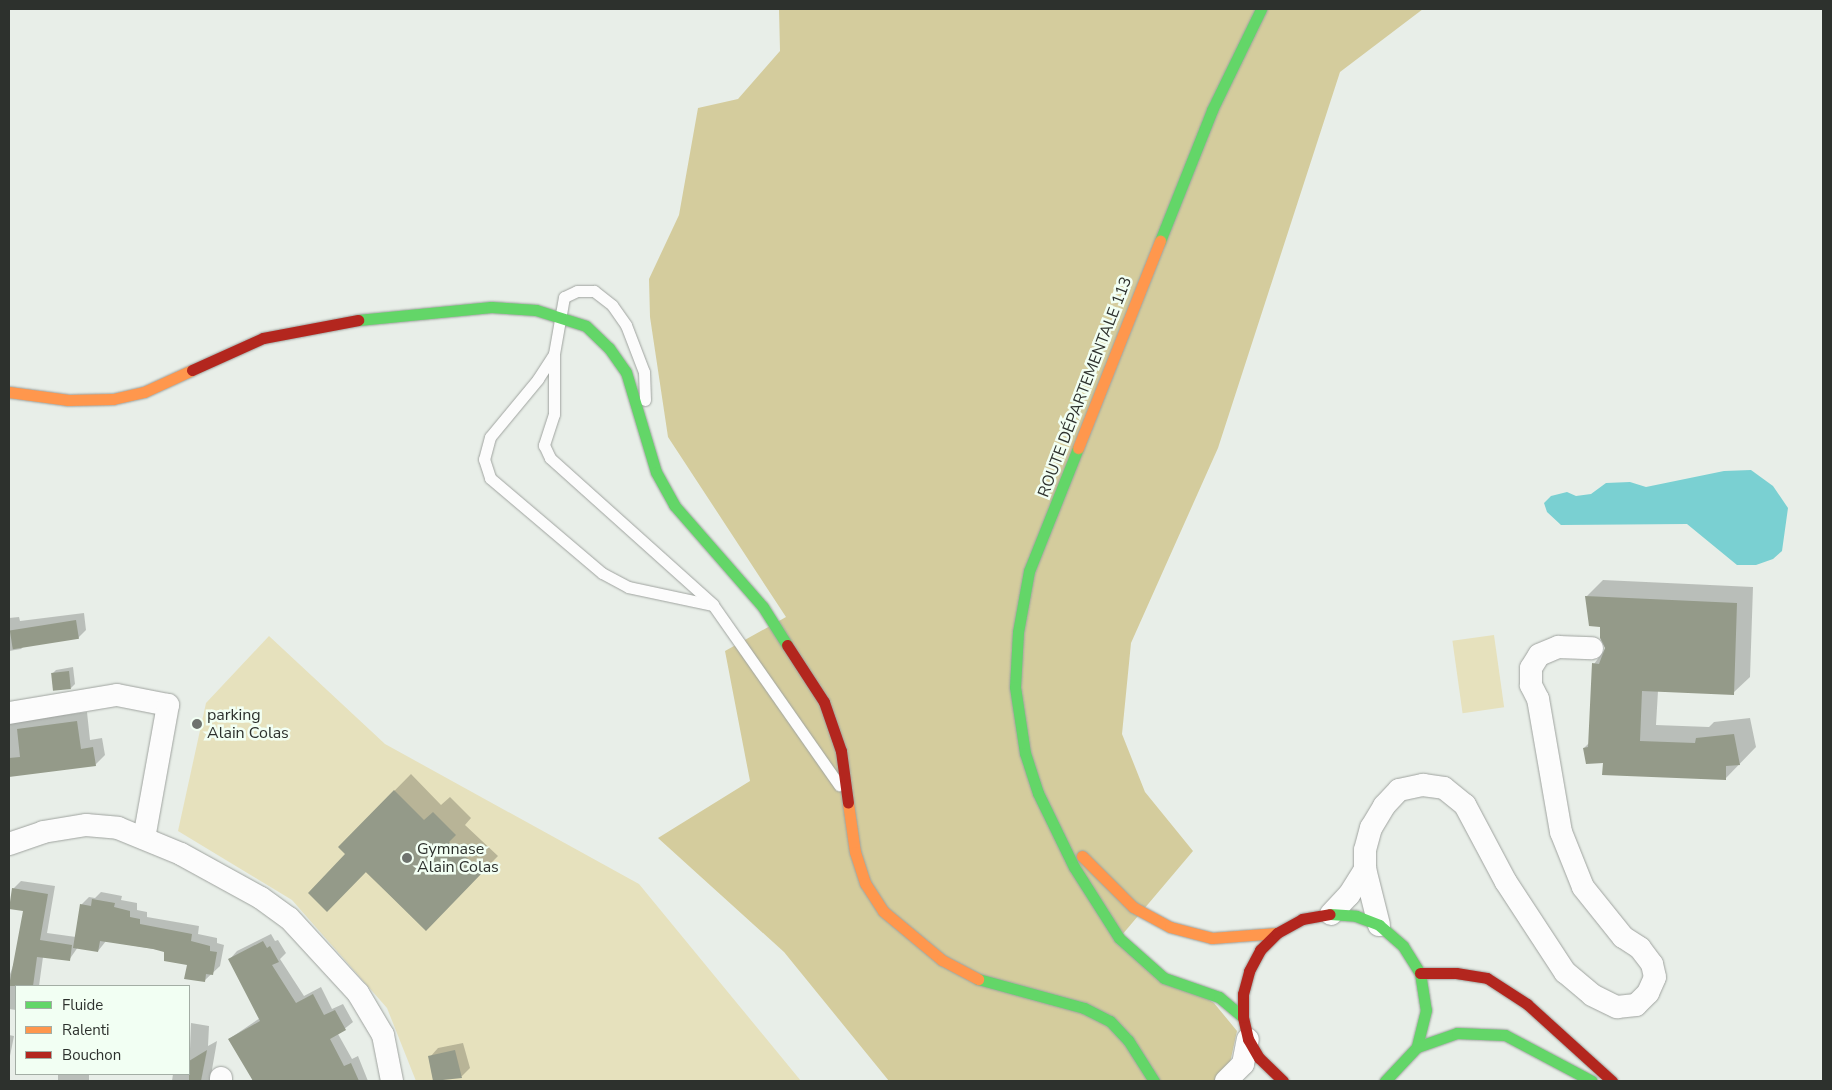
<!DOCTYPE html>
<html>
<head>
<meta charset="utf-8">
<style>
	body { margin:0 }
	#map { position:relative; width:1832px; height:1090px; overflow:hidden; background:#e8eee8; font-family:"Nunito Sans",sans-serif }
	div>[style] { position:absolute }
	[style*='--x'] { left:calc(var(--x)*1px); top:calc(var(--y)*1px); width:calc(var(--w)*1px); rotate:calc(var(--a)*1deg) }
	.green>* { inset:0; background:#e6e1bd; transform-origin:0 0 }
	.forest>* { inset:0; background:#d4cc9d }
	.water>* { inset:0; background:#7ad0d2 }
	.shadow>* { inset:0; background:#0003; transform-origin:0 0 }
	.building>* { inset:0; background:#949a89; transform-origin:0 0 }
	.roads { filter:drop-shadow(0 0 1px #9fa39f) drop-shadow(0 0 1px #9fa39f) }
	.lane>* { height:11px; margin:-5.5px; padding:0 5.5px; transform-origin:5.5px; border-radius:5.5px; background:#fcfcfc }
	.street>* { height:22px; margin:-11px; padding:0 11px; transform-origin:11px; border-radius:11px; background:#fcfcfc }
	.fast>* { height:11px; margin:-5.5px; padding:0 5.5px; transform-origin:5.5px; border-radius:5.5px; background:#63d668 }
	.slow>* { height:11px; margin:-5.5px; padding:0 5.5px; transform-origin:5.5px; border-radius:5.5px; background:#ff974d }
	.jam>* { height:11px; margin:-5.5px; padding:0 5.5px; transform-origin:5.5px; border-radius:5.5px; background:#b3261e }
	.dots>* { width:14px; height:14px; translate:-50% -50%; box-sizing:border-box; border:2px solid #f2fff3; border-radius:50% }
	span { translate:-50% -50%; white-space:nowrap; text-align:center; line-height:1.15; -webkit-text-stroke:5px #f2fff3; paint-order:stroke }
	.street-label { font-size:16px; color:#2d312d }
	.poi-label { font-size:16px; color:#2d312d }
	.left { translate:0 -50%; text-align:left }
	.frame { position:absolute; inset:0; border:10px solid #2d312d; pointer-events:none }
	.legend { position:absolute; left:15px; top:985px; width:175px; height:90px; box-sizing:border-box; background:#f2fff3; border:1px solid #a3ada4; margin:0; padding:6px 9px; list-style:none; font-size:15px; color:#2d312d }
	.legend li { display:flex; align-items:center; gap:10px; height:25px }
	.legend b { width:25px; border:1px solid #a3ada4 }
</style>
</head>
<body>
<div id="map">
	<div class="green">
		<i style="left:1494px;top:635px;width:73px;height:42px;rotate:82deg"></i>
		<i style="clip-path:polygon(269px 636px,385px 744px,639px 884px,801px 1081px,416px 1081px,387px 1008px,292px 900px,178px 831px,206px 703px)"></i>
	</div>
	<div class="forest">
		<i style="clip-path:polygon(779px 9px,1423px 9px,1340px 72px,1218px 448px,1131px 643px,1122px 734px,1145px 792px,1193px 851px,1116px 942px,1214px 1003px,1237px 1031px,1226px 1081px,889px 1081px,784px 952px,658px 838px,750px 781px,725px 651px,786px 617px,668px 437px,650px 317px,649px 279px,679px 215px,698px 108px,738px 99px,780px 51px)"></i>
	</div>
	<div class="water">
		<i style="clip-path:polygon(1751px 470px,1773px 486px,1788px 508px,1782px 551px,1773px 559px,1756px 565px,1737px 565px,1687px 524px,1561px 525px,1547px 512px,1544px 503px,1551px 496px,1567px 492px,1576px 496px,1591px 494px,1606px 483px,1630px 482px,1646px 487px,1724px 471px)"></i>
	</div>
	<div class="shadow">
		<i style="clip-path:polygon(1603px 580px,1753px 587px,1750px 677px,1733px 693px,1658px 691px,1656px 725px,1709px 727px,1714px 722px,1750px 718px,1756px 747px,1725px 779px,1604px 762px,1584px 748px,1590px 742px,1594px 664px,1606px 648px,1601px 625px,1587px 596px)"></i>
		<i style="clip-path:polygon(84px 613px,86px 630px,78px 638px,26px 644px,21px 649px,9px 651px,9px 618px,19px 617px,20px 621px)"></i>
		<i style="clip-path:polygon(73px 667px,75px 684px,71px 688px,52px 674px,56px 670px)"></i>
		<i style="clip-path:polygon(87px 712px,90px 740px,102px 738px,105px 755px,95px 765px,9px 776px,9px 722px)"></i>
		<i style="clip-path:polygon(411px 774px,441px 805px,450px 797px,471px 818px,465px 825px,498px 856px,426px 929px,339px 847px)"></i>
		<i style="clip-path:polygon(21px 881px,55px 886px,47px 933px,76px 937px,81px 905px,89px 897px,95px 898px,101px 892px,122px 896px,121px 900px,137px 903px,137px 910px,147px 912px,147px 917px,199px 926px,198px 934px,217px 938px,217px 943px,224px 945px,220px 966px,204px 981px,188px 964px,166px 951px,106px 941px,98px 951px,78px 947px,69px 960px,43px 957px,39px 986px,16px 986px,16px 1010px,9px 1009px,9px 977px,19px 949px,24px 910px,13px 889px)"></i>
		<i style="clip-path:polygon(271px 934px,275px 941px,278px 940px,286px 953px,280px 959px,304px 996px,321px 987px,332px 1009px,343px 1004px,353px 1022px,338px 1034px,352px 1059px,358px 1056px,368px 1081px,250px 1081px,253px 1079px,229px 1039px,260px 1018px,230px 959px,237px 951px)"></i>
		<i style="clip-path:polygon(191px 1023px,209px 1026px,208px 1046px,217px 1041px,210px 1081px,172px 1081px,173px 1074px,189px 1074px)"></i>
		<i style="clip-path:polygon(9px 1035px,14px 1036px,9px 1061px)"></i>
		<i style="clip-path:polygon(463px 1043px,470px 1068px,462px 1076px,434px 1081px,430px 1057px,438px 1048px)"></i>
		<i style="left:58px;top:1074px;width:31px;height:7px"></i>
	</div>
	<div class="building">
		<i style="clip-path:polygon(1585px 596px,1737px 603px,1734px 695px,1642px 691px,1640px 741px,1695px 743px,1696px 738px,1734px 734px,1740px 765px,1726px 766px,1726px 780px,1602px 775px,1603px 763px,1586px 764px,1583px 748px,1588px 747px,1592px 663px,1599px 664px,1605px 648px,1600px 638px,1600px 627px,1589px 626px)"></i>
		<i style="left:76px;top:620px;width:19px;height:67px;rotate:81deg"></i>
		<i style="left:69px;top:671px;width:18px;height:18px;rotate:84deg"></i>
		<i style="clip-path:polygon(77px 721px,81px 749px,93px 747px,96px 766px,9px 777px,9px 758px,20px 757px,17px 729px)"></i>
		<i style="clip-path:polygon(394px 790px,424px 820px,433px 812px,456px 835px,449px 842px,483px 872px,426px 931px,366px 872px,327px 912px,308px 893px,345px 854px,338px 847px)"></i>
		<i style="clip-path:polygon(12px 888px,48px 894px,40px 940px,72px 945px,70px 961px,37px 957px,33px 986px,9px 986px,23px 911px,9px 909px)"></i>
		<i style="clip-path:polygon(92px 899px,115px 903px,114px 907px,130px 911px,130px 917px,140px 919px,140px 924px,192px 934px,191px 941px,210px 946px,210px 951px,217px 952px,213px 975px,206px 974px,205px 982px,184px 979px,187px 965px,164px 961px,164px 952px,153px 949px,100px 941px,98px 952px,73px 948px,80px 904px,91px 906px)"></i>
		<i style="clip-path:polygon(263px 941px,267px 948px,270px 946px,279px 962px,272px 965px,296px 1003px,313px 994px,324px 1015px,335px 1010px,346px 1030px,330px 1039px,344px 1066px,351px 1063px,359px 1081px,253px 1081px,228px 1039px,260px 1021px,228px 959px)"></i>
		<i style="clip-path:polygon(207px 1050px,201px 1081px,189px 1081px,189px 1061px)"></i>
		<i style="clip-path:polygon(455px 1050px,462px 1078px,433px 1081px,428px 1056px)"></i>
	</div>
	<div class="roads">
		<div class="lane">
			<i style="--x:554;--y:354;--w:60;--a:90"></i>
			<i style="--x:554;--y:414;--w:33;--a:108"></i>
			<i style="--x:544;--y:445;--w:14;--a:65"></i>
			<i style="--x:550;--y:458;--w:219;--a:41.9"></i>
			<i style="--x:645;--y:400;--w:28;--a:-92"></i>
			<i style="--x:644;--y:372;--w:50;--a:-111"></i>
			<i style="--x:626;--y:325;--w:24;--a:-125"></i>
			<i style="--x:612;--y:305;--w:23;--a:-142"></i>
			<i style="--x:594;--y:291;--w:17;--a:180"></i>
			<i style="--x:577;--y:291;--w:14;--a:155"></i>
			<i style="--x:564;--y:297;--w:58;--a:100"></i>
			<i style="--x:554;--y:354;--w:30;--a:123"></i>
			<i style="--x:538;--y:379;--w:75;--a:129.6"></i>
			<i style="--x:490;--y:437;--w:23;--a:105"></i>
			<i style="--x:484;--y:459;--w:20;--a:72"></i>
			<i style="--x:490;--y:478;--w:147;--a:40.3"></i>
			<i style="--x:602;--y:573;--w:30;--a:28"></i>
			<i style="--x:628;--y:587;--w:87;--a:12"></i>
			<i style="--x:713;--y:605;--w:220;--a:55"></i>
		</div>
		<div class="street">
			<i style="--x:9;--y:713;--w:109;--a:-9.5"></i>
			<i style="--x:117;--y:695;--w:52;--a:11.1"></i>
			<i style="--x:168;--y:705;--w:135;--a:100.2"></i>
			<i style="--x:9;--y:844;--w:36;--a:-19"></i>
			<i style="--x:43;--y:832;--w:44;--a:-9.2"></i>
			<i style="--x:86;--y:825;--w:32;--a:5"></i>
			<i style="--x:118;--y:828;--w:68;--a:22.4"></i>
			<i style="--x:181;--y:854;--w:91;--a:28.8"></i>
			<i style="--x:261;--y:898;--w:34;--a:36"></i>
			<i style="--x:289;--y:918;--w:102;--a:47.4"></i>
			<i style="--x:358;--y:993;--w:49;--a:59.2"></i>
			<i style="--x:383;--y:1035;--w:47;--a:78.9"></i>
			<i style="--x:1331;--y:914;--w:26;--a:-47"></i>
			<i style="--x:1349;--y:895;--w:31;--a:-58"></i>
			<i style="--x:1379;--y:925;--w:58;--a:-104"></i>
			<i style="--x:1365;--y:869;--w:19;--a:-90"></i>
			<i style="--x:1365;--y:850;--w:23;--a:-75"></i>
			<i style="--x:1371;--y:828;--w:26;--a:-59"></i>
			<i style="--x:1384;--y:806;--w:22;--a:-47"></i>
			<i style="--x:1399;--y:790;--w:25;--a:-12"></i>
			<i style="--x:1423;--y:785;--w:21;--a:8"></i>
			<i style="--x:1444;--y:788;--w:27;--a:39"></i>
			<i style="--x:1465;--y:805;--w:87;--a:62"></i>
			<i style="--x:1506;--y:882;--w:108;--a:56.8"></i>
			<i style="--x:1565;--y:972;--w:35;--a:40"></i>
			<i style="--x:1592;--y:995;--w:28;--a:26"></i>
			<i style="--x:1617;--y:1007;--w:19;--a:-6"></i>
			<i style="--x:1636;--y:1005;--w:17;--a:-45"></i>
			<i style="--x:1648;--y:993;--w:17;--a:-66"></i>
			<i style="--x:1655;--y:977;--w:13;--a:-103"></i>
			<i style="--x:1652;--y:964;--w:20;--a:-127"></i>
			<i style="--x:1640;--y:948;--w:20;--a:-147"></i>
			<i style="--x:1623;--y:937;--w:64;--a:-128.7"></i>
			<i style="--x:1583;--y:887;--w:59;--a:-111.8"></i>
			<i style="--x:1561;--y:832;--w:135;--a:-99.8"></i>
			<i style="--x:1538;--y:699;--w:16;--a:-117"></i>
			<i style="--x:1531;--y:685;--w:17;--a:-90"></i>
			<i style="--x:1531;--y:668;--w:15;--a:-58"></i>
			<i style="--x:1539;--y:655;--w:21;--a:-23"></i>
			<i style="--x:1558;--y:647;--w:34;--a:2"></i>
			<i style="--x:221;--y:1081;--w:3;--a:-90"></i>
			<i style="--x:1226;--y:1081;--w:24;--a:-45"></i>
			<i style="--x:1243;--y:1064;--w:25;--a:-79"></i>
		</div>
		<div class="fast">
			<i style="--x:1160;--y:241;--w:141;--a:-68.3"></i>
			<i style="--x:1212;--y:110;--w:112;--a:-64.1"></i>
			<i style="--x:358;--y:320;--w:134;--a:-5.6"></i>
			<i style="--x:491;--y:307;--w:45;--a:3.8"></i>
			<i style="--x:536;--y:310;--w:52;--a:17.7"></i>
			<i style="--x:586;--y:326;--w:32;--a:44"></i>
			<i style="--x:609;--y:348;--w:29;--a:55"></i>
			<i style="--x:626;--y:372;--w:104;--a:73.3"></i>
			<i style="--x:656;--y:472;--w:38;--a:61"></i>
			<i style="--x:674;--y:505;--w:135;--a:48.9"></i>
			<i style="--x:763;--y:607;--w:45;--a:57.7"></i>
			<i style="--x:1078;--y:448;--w:132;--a:111.7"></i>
			<i style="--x:1029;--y:571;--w:62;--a:100.2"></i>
			<i style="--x:1018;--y:632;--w:55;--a:93.1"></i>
			<i style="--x:1015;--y:687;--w:67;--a:81.4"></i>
			<i style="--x:1025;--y:753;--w:42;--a:72"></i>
			<i style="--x:1038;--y:793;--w:82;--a:64.1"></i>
			<i style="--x:1074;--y:867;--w:84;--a:57.6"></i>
			<i style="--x:1119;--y:938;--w:60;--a:41.6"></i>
			<i style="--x:1164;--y:978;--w:58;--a:19.1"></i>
			<i style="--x:1219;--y:997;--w:31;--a:40"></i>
			<i style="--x:1330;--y:914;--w:26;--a:4"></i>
			<i style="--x:1356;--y:916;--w:25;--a:21"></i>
			<i style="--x:1379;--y:925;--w:32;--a:41"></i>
			<i style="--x:1403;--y:946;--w:32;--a:58"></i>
			<i style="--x:1420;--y:973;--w:37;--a:81"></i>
			<i style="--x:1426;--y:1010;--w:38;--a:104"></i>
			<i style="--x:1417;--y:1047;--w:47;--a:133.3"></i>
			<i style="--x:978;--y:979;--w:110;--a:15.3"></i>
			<i style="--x:1084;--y:1008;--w:29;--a:27"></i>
			<i style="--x:1110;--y:1021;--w:26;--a:47"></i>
			<i style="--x:1128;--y:1040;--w:49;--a:57.6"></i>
			<i style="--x:1417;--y:1047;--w:42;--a:-19.3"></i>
			<i style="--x:1457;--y:1033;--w:48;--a:2.4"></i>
			<i style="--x:1505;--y:1035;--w:98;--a:27.9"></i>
		</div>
		<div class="slow">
			<i style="--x:9;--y:392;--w:60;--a:7.7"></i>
			<i style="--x:68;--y:400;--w:45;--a:-1.3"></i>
			<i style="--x:113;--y:399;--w:32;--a:-13"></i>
			<i style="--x:144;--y:392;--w:53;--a:-24.6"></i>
			<i style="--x:1078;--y:448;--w:223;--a:-68.4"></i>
			<i style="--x:848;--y:803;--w:49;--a:81.9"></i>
			<i style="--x:855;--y:852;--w:33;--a:72"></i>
			<i style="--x:865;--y:883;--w:33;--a:57"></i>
			<i style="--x:883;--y:911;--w:77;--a:39.7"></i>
			<i style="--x:942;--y:960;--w:41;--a:27.8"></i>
			<i style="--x:1082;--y:856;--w:72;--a:45"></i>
			<i style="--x:1133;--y:907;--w:42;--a:28.4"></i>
			<i style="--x:1170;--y:927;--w:43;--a:14.7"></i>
			<i style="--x:1212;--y:938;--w:65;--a:-4.4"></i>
		</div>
		<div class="jam">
			<i style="--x:192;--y:370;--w:78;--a:-24.3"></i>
			<i style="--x:263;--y:338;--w:97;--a:-10.7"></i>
			<i style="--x:787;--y:645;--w:68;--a:57"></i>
			<i style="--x:824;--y:702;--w:52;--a:70.9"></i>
			<i style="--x:841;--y:751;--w:52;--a:82.3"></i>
			<i style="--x:1420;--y:973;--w:36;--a:0"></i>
			<i style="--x:1456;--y:973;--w:31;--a:9"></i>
			<i style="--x:1487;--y:978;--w:48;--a:33"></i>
			<i style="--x:1527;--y:1004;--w:115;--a:42.2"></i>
			<i style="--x:1283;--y:1081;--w:33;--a:-136"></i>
			<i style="--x:1259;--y:1058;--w:22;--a:-120"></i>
			<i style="--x:1248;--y:1039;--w:23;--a:-103"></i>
			<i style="--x:1243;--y:1017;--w:23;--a:-90"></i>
			<i style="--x:1243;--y:994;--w:24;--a:-75"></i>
			<i style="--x:1249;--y:971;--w:24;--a:-62"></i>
			<i style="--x:1260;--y:950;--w:24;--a:-45"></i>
			<i style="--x:1277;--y:933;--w:29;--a:-29"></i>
			<i style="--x:1302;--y:919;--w:28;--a:-10"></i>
		</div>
	</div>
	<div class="dots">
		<i style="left:197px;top:724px;background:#6e736e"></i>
		<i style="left:407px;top:858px;background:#6e736e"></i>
	</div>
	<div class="street-label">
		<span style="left:1085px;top:387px;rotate:-69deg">ROUTE DÉPARTEMENTALE 113</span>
	</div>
	<div class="poi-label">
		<span class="left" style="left:207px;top:724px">parking<br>Alain Colas</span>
		<span class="left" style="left:417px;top:858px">Gymnase<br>Alain Colas</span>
	</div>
	<div class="frame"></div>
	<ul class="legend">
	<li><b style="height:6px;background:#63d668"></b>Fluide</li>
	<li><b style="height:6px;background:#ff974d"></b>Ralenti</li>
	<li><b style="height:6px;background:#b3261e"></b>Bouchon</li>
	</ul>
</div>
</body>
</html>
